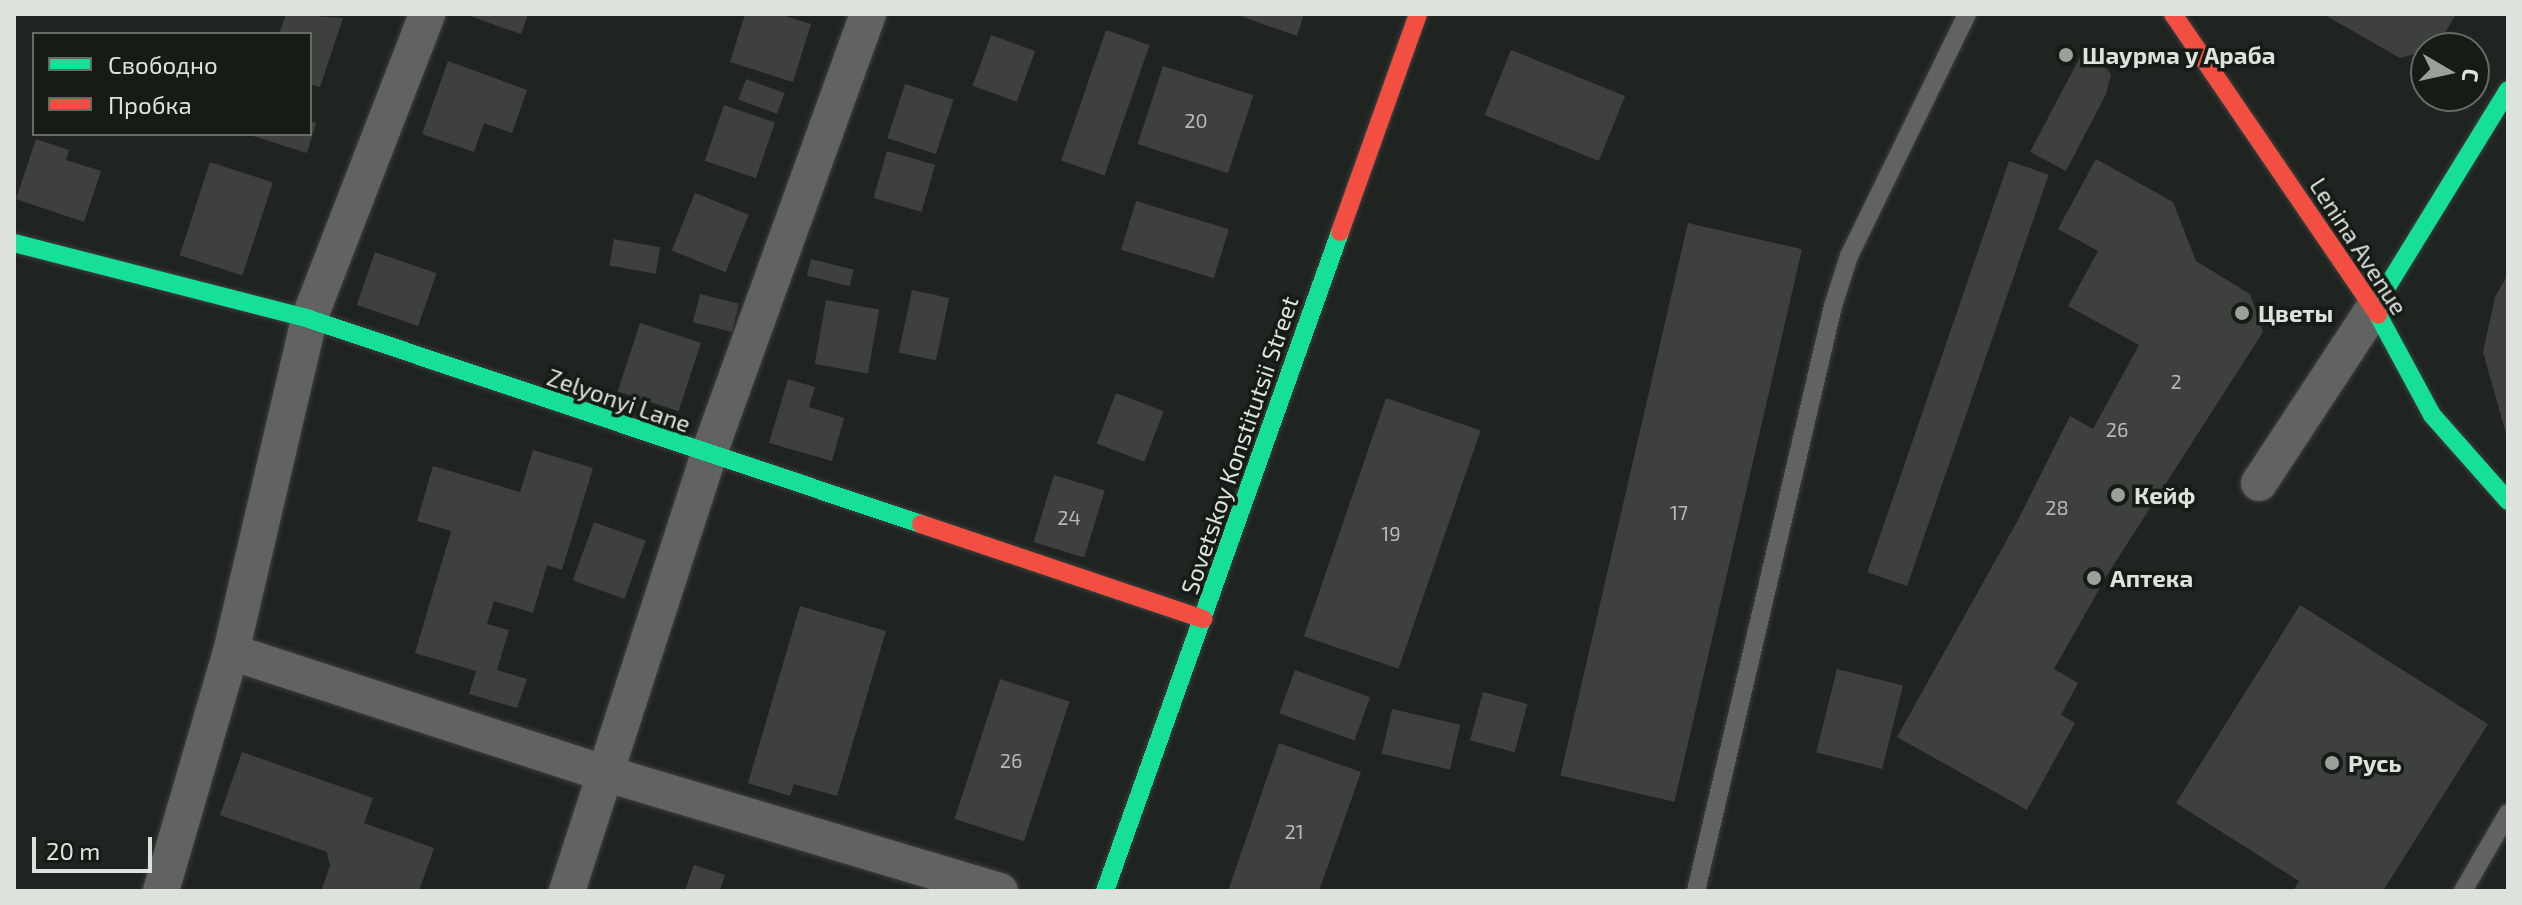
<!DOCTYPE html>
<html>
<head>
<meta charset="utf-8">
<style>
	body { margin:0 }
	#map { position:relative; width:2522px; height:905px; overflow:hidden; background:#202420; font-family:"Exo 2",sans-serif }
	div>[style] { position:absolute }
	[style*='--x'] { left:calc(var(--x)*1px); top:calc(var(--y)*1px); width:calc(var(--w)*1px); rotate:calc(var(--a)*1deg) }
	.building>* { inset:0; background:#3d403c; transform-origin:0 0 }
	.roads { filter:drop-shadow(0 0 2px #3c403c) drop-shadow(0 0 2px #3c403c) }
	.lane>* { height:18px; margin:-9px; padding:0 9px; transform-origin:9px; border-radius:9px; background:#606360 }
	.street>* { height:36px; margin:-18px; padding:0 18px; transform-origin:18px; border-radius:18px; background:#606360 }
	.fast>* { height:18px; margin:-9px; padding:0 9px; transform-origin:9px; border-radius:9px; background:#16e098 }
	.jam>* { height:18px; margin:-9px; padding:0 9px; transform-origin:9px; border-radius:9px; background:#f24e42 }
	.dots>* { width:22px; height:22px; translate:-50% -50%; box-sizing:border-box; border:4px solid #141c15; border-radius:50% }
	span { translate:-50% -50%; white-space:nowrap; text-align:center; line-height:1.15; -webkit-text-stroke:7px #141c15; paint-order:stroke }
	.number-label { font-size:20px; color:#b5bab5 }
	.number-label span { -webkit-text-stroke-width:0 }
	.poi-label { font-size:24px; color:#dde2dd; font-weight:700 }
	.left { translate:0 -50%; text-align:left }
	.street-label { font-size:24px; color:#dde2dd }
	.frame { position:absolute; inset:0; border:16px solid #dde2dd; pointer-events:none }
	.legend { position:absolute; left:32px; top:32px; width:280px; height:104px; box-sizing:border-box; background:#141c15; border:2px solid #646b65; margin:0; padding:10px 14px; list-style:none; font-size:24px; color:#dde2dd }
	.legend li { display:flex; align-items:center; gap:16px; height:40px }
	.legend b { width:40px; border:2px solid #646b65 }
	.north { position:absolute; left:2410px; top:32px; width:80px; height:80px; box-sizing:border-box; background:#141c15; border:2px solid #646b65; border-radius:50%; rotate:99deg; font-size:22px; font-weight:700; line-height:32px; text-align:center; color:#dde2dd }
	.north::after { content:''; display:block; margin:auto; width:28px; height:36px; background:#9ba09b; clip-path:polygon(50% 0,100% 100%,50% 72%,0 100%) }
	.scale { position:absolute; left:32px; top:837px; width:120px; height:36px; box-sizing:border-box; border:4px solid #dde2dd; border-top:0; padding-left:10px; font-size:24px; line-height:28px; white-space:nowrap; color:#dde2dd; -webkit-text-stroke:6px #141c15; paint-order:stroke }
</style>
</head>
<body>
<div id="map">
	<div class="building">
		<i style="clip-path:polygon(286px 14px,343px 18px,320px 87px,310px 84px,310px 34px,279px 34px)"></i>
		<i style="clip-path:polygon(464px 14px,528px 14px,521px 34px)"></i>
		<i style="clip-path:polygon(745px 14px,779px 14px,811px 24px,793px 82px,730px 62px)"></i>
		<i style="clip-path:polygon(1235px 14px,1304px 14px,1297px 36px)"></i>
		<i style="clip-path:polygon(2323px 14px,2456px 14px,2436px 48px,2400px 58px)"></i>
		<i style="left:1106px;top:30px;width:46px;height:138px;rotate:19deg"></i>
		<i style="left:991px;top:35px;width:47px;height:54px;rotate:20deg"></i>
		<i style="left:1511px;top:50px;width:123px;height:70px;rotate:22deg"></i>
		<i style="clip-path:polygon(2080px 57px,2103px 64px,2111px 74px,2106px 94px,2066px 171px,2030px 152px)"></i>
		<i style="clip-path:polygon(448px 61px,527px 90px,512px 133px,484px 123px,474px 152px,422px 134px)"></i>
		<i style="left:1163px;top:66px;width:95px;height:82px;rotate:18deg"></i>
		<i style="left:746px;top:79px;width:41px;height:22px;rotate:20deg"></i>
		<i style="left:905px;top:84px;width:51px;height:57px;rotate:18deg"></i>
		<i style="left:724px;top:105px;width:54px;height:59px;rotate:19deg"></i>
		<i style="clip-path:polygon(310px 121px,316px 123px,307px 153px,250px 135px,310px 134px)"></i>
		<i style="clip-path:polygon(36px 139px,69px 150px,66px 160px,101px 171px,84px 222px,16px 199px)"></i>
		<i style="left:887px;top:151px;width:50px;height:49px;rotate:16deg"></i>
		<i style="clip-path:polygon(2096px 159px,2173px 202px,2196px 261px,2250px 294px,2263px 332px,2109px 572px,2054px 669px,2078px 683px,2061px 715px,2075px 723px,2027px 810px,1897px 737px,2018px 520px,2070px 416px,2093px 429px,2139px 345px,2068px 306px,2098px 251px,2058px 229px)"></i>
		<i style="left:2009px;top:161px;width:42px;height:435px;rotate:19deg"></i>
		<i style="left:210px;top:162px;width:66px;height:98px;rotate:18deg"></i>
		<i style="left:695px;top:193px;width:58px;height:62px;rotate:22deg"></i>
		<i style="left:1136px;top:201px;width:97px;height:51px;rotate:17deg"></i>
		<i style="left:1688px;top:223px;width:117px;height:567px;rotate:13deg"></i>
		<i style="left:614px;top:239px;width:47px;height:27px;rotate:10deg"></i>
		<i style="left:375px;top:252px;width:65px;height:56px;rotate:19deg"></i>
		<i style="left:811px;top:259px;width:44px;height:17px;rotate:14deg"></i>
		<i style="clip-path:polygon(2508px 274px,2508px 437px,2507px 437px,2483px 352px,2495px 297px)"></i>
		<i style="left:912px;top:290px;width:38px;height:64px;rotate:12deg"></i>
		<i style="left:700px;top:294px;width:40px;height:29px;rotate:14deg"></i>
		<i style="left:826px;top:300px;width:54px;height:65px;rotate:10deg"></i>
		<i style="left:640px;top:323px;width:64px;height:72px;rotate:18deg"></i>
		<i style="clip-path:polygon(788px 379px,815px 387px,809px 407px,844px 418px,832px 461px,769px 443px)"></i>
		<i style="left:1116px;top:393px;width:51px;height:54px;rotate:21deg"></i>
		<i style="left:1386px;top:398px;width:100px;height:252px;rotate:19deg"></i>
		<i style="clip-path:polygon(533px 450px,593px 468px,562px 570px,547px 565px,533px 613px,494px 601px,487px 624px,509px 630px,497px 670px,527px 679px,517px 708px,469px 694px,476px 671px,415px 653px,451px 531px,417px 521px,433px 466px,520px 492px)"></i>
		<i style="left:1054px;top:475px;width:53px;height:70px;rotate:17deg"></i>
		<i style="left:594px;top:522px;width:55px;height:62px;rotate:20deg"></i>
		<i style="clip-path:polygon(2300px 605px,2488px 724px,2383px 891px,2293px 891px,2299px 881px,2176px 803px)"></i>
		<i style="clip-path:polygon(800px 606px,886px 631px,837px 796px,794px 784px,790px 796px,748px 783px)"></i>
		<i style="left:1837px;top:669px;width:68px;height:86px;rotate:14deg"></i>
		<i style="left:1295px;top:670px;width:80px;height:46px;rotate:20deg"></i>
		<i style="left:1000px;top:679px;width:73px;height:147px;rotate:18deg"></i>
		<i style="left:1483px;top:692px;width:46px;height:50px;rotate:15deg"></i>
		<i style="left:1392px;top:709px;width:70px;height:46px;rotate:13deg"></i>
		<i style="clip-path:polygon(1279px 743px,1361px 772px,1319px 891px,1228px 891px)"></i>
		<i style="clip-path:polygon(242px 752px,373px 798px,364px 823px,434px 848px,419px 891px,321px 891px,330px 866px,327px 852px,220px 815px)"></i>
		<i style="clip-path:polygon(694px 865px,725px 875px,720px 891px,685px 891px)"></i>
	</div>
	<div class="roads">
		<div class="lane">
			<i style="--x:1696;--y:891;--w:601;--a:-76.82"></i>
			<i style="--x:1833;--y:306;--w:52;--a:-72.3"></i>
			<i style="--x:1849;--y:256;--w:269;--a:-64"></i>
			<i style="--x:2463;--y:891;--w:90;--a:-60"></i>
		</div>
		<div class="street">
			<i style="--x:2259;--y:483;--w:209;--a:-56.7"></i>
			<i style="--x:231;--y:652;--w:395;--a:18"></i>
			<i style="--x:607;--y:774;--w:410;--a:16.6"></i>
			<i style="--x:161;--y:891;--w:249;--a:-73.7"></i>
			<i style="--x:231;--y:652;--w:342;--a:-76.8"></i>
			<i style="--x:309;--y:319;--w:327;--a:-68.8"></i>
			<i style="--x:567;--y:891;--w:457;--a:-72"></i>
			<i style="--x:708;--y:456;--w:470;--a:-70.1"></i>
		</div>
		<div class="fast">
			<i style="--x:14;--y:243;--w:305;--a:14.4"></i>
			<i style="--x:309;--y:319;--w:645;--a:18.52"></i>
			<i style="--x:2374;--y:308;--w:256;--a:-58.4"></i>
			<i style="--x:2378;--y:315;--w:114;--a:61.6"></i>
			<i style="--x:2432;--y:415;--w:115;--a:48.5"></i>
			<i style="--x:1105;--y:891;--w:700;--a:-70.37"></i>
		</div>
		<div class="jam">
			<i style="--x:2173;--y:14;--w:364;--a:55.7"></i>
			<i style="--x:1340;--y:232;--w:232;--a:-70.3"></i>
			<i style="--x:921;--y:524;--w:298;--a:18.6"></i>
		</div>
	</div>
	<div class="dots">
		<i style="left:2066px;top:55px;background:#9ba09b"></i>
		<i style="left:2242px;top:313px;background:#9ba09b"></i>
		<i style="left:2118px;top:495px;background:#9ba09b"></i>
		<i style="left:2094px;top:578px;background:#9ba09b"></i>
		<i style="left:2332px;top:763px;background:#9ba09b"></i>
	</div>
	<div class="number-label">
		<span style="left:1196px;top:120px">20</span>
		<span style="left:2176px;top:381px">2</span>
		<span style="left:2117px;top:429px">26</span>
		<span style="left:2057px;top:507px">28</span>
		<span style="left:1679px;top:512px">17</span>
		<span style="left:1069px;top:517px">24</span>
		<span style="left:1391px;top:533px">19</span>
		<span style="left:1011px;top:760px">26</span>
		<span style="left:1294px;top:831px">21</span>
	</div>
	<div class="poi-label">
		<span class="left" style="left:2082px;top:55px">Шаурма у Араба</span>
		<span class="left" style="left:2258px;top:313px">Цветы</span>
		<span class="left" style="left:2134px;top:495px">Кейф</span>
		<span class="left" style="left:2110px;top:578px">Аптека</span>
		<span class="left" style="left:2348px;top:763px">Русь</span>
	</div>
	<div class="street-label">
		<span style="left:2359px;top:246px;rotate:57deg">Lenina Avenue</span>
		<span style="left:619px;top:400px;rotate:19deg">Zelyonyi Lane</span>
		<span style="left:1239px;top:445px;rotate:-71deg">Sovetskoy Konstitutsii Street</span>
	</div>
	<div class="frame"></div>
	<ul class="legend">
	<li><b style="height:10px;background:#16e098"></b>Свободно</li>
	<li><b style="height:10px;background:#f24e42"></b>Пробка</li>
	</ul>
	<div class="north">С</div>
	<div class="scale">20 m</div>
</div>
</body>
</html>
